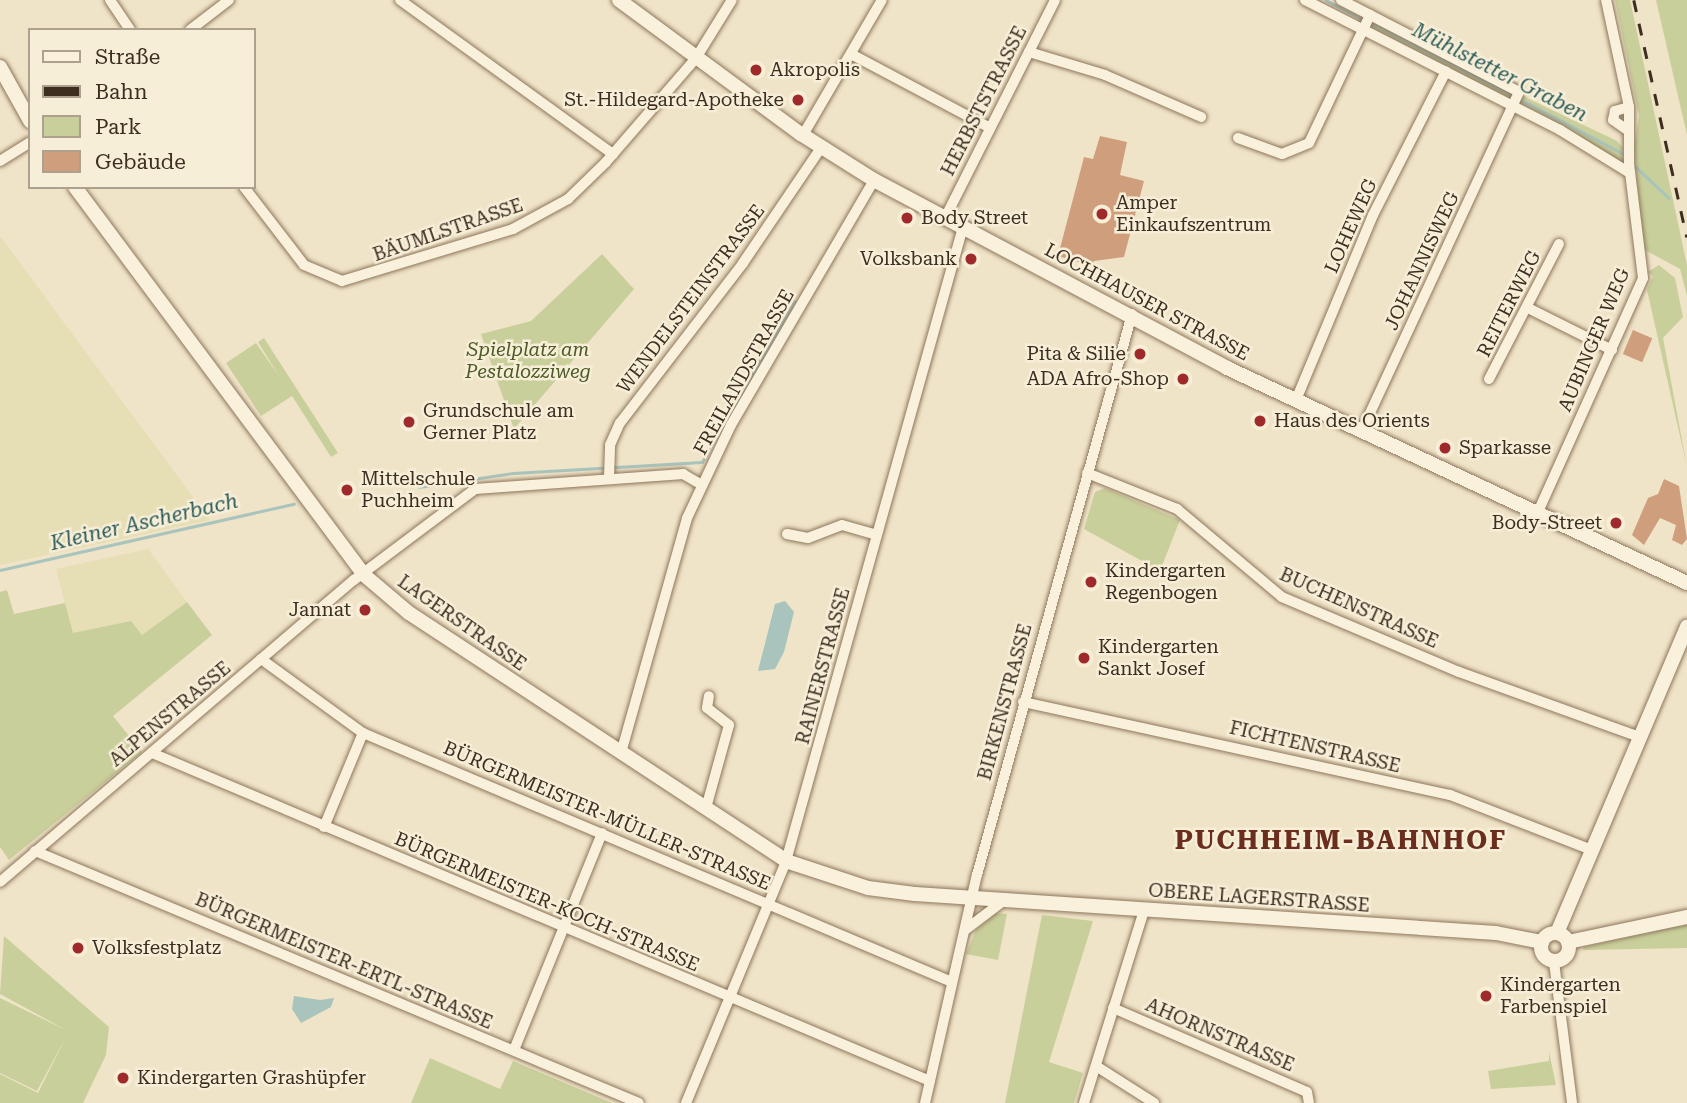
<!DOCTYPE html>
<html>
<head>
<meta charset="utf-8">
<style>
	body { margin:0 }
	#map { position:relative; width:1687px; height:1103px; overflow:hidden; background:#f0e4c8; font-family:"Roboto Serif",serif }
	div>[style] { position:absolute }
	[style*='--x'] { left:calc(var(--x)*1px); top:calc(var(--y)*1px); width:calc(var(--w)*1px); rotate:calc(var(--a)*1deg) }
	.farmland>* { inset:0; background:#e6deb5 }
	.green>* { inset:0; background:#c9cf9b }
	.water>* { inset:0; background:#a9c4bc }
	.stream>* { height:2.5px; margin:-1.25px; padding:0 1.25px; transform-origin:1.25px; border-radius:1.25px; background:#a9c4bc }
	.building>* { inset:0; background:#cf9f7d; transform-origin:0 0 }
	.roads { filter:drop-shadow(0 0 2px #8d765c) drop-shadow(0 0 2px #8d765c) }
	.street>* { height:10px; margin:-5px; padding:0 5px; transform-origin:5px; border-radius:5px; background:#faf1dc }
	.secondary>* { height:14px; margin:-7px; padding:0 7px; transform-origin:7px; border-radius:7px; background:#faf1dc }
	.secondary>.ring { margin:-7px; padding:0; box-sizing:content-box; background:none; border:14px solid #faf1dc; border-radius:50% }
	.rail>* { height:2.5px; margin-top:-1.25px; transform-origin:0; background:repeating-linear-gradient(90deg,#3d2e20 0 12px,transparent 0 24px) }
	.dots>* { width:19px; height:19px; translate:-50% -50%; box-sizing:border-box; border:4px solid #f7eed8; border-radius:50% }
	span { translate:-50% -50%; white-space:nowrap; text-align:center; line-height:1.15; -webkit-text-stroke:5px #f7eed8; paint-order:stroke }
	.poi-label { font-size:19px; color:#3d2e20 }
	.left { translate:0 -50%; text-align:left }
	.right { translate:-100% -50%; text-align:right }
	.street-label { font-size:19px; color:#3d2e20 }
	.park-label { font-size:19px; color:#4d5a26; font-style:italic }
	.water-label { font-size:21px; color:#2f5d5a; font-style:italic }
	.district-label { font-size:26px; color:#6b2e1e; font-weight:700; letter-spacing:2px }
	.legend { position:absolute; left:28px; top:28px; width:228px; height:161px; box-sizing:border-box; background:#f7eed8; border:2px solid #ada18e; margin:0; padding:9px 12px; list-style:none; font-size:21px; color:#3d2e20 }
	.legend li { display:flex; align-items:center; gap:14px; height:35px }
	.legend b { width:35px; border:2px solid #ada18e }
</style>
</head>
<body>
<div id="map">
	<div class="farmland">
		<i style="clip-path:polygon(0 236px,210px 520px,0 565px)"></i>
		<i style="clip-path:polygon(148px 549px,187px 602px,142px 635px,131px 621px,73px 634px,56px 569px)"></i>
	</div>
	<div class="green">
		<i style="clip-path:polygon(1615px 0,1630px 0,1687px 265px,1687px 296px,1680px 269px,1643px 249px,1634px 146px,1639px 116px)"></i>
		<i style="clip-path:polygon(1656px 0,1687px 0,1687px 135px)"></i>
		<i style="clip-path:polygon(1375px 20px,1513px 92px,1509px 100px,1370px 30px)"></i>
		<i style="clip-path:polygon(1523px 96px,1617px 141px,1623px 148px,1622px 164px,1518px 105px)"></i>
		<i style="clip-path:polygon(602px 254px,634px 289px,514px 429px,481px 334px,531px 321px)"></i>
		<i style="clip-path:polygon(1659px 265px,1675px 278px,1683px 317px,1663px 338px,1687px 467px,1647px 290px,1653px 276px,1648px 272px)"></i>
		<i style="clip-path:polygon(264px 338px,338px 453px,331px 457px,292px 396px,261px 416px,226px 363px,256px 343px,279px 376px,258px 342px)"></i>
		<i style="clip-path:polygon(1105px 488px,1180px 520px,1160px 571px,1084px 529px,1095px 492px)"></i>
		<i style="clip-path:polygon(7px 590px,14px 614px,65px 603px,73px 633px,131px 621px,142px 635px,187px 602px,212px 635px,113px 716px,142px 752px,9px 860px,0 847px,0 592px)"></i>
		<i style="clip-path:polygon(996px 913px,1007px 914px,998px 960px,966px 954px,976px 930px)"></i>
		<i style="clip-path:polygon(1042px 915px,1093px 921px,1049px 1062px,1083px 1073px,1074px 1103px,1005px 1103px)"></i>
		<i style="clip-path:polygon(1687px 924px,1687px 948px,1583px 950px,1584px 947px)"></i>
		<i style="clip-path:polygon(4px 936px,109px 1027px,106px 1055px,83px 1103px,0 1103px,0 1074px,38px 1093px,67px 1035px,37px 1091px,0 1073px,0 998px,66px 1030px,0 994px)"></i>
		<i style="clip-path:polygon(1549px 1052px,1556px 1085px,1491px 1089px,1488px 1071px,1549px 1061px)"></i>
		<i style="clip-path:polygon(430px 1058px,500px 1089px,513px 1061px,612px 1103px,411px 1103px)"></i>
	</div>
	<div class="water">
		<i style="clip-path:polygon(785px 601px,794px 612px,784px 652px,775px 669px,758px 671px,775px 604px)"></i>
		<i style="clip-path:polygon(294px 996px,320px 1000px,334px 998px,331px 1007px,301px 1023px,292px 1009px)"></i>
	</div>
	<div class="stream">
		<i style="--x:1326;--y:0;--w:43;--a:27.8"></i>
		<i style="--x:1370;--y:23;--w:161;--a:26.9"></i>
		<i style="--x:1520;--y:99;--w:115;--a:27.9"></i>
		<i style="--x:1636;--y:167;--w:45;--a:43.2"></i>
		<i style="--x:419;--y:487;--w:95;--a:-8.5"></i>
		<i style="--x:513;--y:473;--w:189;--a:-3.3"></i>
		<i style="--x:702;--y:462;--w:185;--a:-60.1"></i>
		<i style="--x:0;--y:570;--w:301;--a:-12.7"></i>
	</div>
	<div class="building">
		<i style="clip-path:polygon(1100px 136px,1127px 142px,1120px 175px,1144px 181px,1124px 257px,1094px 261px,1093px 266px,1058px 256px,1084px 157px,1093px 159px)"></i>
		<i style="left:1633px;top:330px;width:21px;height:26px;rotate:23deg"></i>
		<i style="clip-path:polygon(1664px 479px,1679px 486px,1687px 539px,1682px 545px,1672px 540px,1676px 525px,1660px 518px,1644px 545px,1632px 535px,1648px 498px,1658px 494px)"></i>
	</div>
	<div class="roads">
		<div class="street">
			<i style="--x:110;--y:0;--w:36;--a:56"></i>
			<i style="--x:400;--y:0;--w:263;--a:35.9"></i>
			<i style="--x:1305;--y:0;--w:286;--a:27"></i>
			<i style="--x:1560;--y:130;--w:82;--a:31.6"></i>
			<i style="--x:1341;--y:0;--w:200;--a:27.3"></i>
			<i style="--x:1519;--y:92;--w:374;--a:114.9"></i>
			<i style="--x:190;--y:30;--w:49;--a:-37.6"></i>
			<i style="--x:1029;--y:52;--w:79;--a:16.8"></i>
			<i style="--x:1105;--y:75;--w:105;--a:23.6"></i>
			<i style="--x:851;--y:54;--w:157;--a:28"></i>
			<i style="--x:1629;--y:107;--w:15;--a:164"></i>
			<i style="--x:1615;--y:111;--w:9;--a:103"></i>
			<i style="--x:1613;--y:120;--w:19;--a:35"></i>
			<i style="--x:803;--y:135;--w:156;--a:-59.7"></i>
			<i style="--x:1238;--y:138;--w:47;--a:20"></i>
			<i style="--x:1282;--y:154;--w:29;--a:-22"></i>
			<i style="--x:1309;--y:143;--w:142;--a:-64.5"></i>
			<i style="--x:0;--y:161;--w:36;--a:-32"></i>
			<i style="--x:244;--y:187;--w:98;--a:52.4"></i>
			<i style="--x:304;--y:265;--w:41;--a:22.8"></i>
			<i style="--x:342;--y:281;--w:179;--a:-16.9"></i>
			<i style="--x:513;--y:229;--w:63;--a:-28.6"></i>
			<i style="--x:568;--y:199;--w:53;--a:-44.2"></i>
			<i style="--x:606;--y:162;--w:138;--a:-49.1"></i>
			<i style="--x:696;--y:58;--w:68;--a:-58.2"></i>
			<i style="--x:945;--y:218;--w:244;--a:-63.2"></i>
			<i style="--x:1528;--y:308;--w:94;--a:26.6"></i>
			<i style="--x:1489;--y:379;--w:152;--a:-62.6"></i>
			<i style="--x:1296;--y:400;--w:200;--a:-67.4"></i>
			<i style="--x:1373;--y:215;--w:161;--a:-63.1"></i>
			<i style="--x:1087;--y:473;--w:97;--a:21.8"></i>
			<i style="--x:1177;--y:509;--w:137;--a:40"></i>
			<i style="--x:1282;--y:597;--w:192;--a:23"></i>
			<i style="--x:1459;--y:672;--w:192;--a:19.8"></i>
			<i style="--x:609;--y:477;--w:32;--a:-88"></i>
			<i style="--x:610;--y:445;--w:24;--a:-66"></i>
			<i style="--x:620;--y:423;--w:202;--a:-52.4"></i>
			<i style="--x:743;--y:263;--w:139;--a:-55.9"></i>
			<i style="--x:1538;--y:512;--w:256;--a:-65.8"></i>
			<i style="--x:1643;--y:278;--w:115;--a:-97"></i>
			<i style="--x:1629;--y:164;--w:57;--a:-90"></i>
			<i style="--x:1629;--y:107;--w:109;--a:-102.1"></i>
			<i style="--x:787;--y:534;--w:21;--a:11"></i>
			<i style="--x:808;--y:538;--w:36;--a:-21"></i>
			<i style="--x:842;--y:525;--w:36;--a:16"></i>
			<i style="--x:261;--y:659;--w:126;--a:36"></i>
			<i style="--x:363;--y:733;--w:639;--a:22.92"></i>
			<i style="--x:1023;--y:702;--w:437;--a:12.3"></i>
			<i style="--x:1450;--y:795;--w:152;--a:21.2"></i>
			<i style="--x:152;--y:753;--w:844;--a:22.86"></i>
			<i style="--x:621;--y:753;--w:244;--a:-74.3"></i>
			<i style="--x:687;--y:518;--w:103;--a:-64.7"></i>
			<i style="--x:731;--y:425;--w:284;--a:-59.7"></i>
			<i style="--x:706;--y:808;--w:86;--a:-74.5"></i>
			<i style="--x:729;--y:725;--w:28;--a:-142"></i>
			<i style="--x:707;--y:708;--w:12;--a:-81"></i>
			<i style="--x:324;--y:827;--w:102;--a:-67.5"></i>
			<i style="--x:35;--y:851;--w:654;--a:22.65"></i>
			<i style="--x:0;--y:882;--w:465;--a:-40.5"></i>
			<i style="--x:354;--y:580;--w:151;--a:-36.9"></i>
			<i style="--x:475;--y:489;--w:209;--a:-4.1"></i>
			<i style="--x:683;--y:474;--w:22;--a:30"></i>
			<i style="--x:965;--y:930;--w:48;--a:-37.3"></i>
			<i style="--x:1554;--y:962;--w:142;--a:82.7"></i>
			<i style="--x:1113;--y:1008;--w:211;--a:23.4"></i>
			<i style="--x:1307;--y:1092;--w:11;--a:80"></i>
			<i style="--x:514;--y:1050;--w:234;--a:-67.9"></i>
			<i style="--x:1096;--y:1066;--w:69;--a:32.5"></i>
			<i style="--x:686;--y:1103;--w:262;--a:-67.5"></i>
			<i style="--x:786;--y:861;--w:658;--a:-74.4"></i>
			<i style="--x:925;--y:1103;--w:234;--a:-77.2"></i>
			<i style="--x:977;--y:875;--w:582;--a:-74.55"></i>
			<i style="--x:1084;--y:1103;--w:202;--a:-72.7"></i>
		</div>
		<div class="secondary">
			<i style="--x:619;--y:0;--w:226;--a:36.4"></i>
			<i style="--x:801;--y:134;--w:86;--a:32.2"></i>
			<i style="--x:874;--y:180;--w:400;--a:28"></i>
			<i style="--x:1227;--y:368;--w:508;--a:25.05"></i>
			<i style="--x:0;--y:67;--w:62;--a:60.9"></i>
			<i style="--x:75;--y:187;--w:482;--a:53.3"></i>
			<i style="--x:363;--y:574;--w:60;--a:40.3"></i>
			<i style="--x:409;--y:613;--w:451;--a:33.3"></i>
			<i style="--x:786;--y:861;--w:86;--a:18.2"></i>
			<i style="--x:868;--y:888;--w:47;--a:7.3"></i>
			<i style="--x:915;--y:894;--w:582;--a:3.84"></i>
			<i style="--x:1496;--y:933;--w:47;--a:11.1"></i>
			<i class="ring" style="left:1541px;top:933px;width:14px;height:14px"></i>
			<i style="--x:1557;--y:933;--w:333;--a:-67"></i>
			<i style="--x:1568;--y:942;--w:122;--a:-11.9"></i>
		</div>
	</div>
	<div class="rail">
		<i style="--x:1634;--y:0;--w:243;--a:77.4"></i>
	</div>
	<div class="dots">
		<i style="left:756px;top:70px;background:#9e2a2b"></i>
		<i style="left:798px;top:100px;background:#9e2a2b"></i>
		<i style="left:1102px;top:214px;background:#9e2a2b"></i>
		<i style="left:907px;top:218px;background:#9e2a2b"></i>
		<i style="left:971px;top:259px;background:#9e2a2b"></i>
		<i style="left:1140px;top:354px;background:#9e2a2b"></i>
		<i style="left:1183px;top:379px;background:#9e2a2b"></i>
		<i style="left:1260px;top:421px;background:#9e2a2b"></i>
		<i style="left:409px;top:422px;background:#9e2a2b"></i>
		<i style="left:1445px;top:448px;background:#9e2a2b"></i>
		<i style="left:347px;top:490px;background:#9e2a2b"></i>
		<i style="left:1616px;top:523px;background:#9e2a2b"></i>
		<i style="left:1091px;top:582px;background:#9e2a2b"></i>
		<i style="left:365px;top:610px;background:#9e2a2b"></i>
		<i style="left:1084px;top:658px;background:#9e2a2b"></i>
		<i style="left:78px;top:948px;background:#9e2a2b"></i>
		<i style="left:1486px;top:996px;background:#9e2a2b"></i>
		<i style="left:123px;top:1078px;background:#9e2a2b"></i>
	</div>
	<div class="poi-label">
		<span class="left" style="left:770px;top:70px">Akropolis</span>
		<span class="right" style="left:784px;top:100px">St.-Hildegard-Apotheke</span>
		<span class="left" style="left:1116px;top:214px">Amper<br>Einkaufszentrum</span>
		<span class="left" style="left:921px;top:218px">Body Street</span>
		<span class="right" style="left:957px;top:259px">Volksbank</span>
		<span class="right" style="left:1126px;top:354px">Pita &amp; Silie</span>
		<span class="right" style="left:1169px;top:379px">ADA Afro-Shop</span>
		<span class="left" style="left:423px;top:422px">Grundschule am<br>Gerner Platz</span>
		<span class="left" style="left:1274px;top:421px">Haus des Orients</span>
		<span class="left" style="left:1459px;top:448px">Sparkasse</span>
		<span class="left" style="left:361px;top:490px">Mittelschule<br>Puchheim</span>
		<span class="right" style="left:1602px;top:523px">Body-Street</span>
		<span class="left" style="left:1105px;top:582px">Kindergarten<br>Regenbogen</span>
		<span class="right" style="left:351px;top:610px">Jannat</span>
		<span class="left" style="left:1098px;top:658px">Kindergarten<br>Sankt Josef</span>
		<span class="left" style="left:92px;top:948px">Volksfestplatz</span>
		<span class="left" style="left:1500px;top:996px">Kindergarten<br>Farbenspiel</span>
		<span class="left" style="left:137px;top:1078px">Kindergarten Grashüpfer</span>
	</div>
	<div class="street-label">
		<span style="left:984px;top:101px;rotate:-63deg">HERBSTSTRASSE</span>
		<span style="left:1351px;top:226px;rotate:-66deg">LOHEWEG</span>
		<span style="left:448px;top:230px;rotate:-19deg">BÄUMLSTRASSE</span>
		<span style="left:1422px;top:261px;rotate:-65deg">JOHANNISWEG</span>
		<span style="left:691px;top:299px;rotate:-53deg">WENDELSTEINSTRASSE</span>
		<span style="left:1147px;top:302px;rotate:28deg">LOCHHAUSER STRASSE</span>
		<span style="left:1509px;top:304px;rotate:-63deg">REITERWEG</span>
		<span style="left:1594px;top:340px;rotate:-67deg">AUBINGER WEG</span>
		<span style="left:744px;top:372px;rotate:-61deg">FREILANDSTRASSE</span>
		<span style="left:1359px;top:608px;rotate:24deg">BUCHENSTRASSE</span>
		<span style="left:462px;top:623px;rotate:35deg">LAGERSTRASSE</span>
		<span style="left:823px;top:666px;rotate:-75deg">RAINERSTRASSE</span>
		<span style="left:1005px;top:702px;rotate:-75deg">BIRKENSTRASSE</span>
		<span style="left:170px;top:714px;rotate:-40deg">ALPENSTRASSE</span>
		<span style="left:1315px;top:747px;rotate:13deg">FICHTENSTRASSE</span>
		<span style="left:607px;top:816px;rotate:23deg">BÜRGERMEISTER-MÜLLER-STRASSE</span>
		<span style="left:1259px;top:898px;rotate:4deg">OBERE LAGERSTRASSE</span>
		<span style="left:547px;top:902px;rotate:23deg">BÜRGERMEISTER-KOCH-STRASSE</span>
		<span style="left:344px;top:961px;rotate:23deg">BÜRGERMEISTER-ERTL-STRASSE</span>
		<span style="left:1220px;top:1035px;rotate:23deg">AHORNSTRASSE</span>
	</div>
	<div class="park-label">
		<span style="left:528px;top:361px">Spielplatz am<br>Pestalozziweg</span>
	</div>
	<div class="water-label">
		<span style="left:1500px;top:72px;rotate:27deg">Mühlstetter Graben</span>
		<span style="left:144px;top:522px;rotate:-13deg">Kleiner Ascherbach</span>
	</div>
	<div class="district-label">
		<span style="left:1341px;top:841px">PUCHHEIM-BAHNHOF</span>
	</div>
	<ul class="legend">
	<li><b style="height:9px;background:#faf1dc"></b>Straße</li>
	<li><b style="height:9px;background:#3d2e20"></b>Bahn</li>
	<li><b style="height:19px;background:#c9cf9b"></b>Park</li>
	<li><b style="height:19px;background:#cf9f7d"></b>Gebäude</li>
	</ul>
</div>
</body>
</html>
